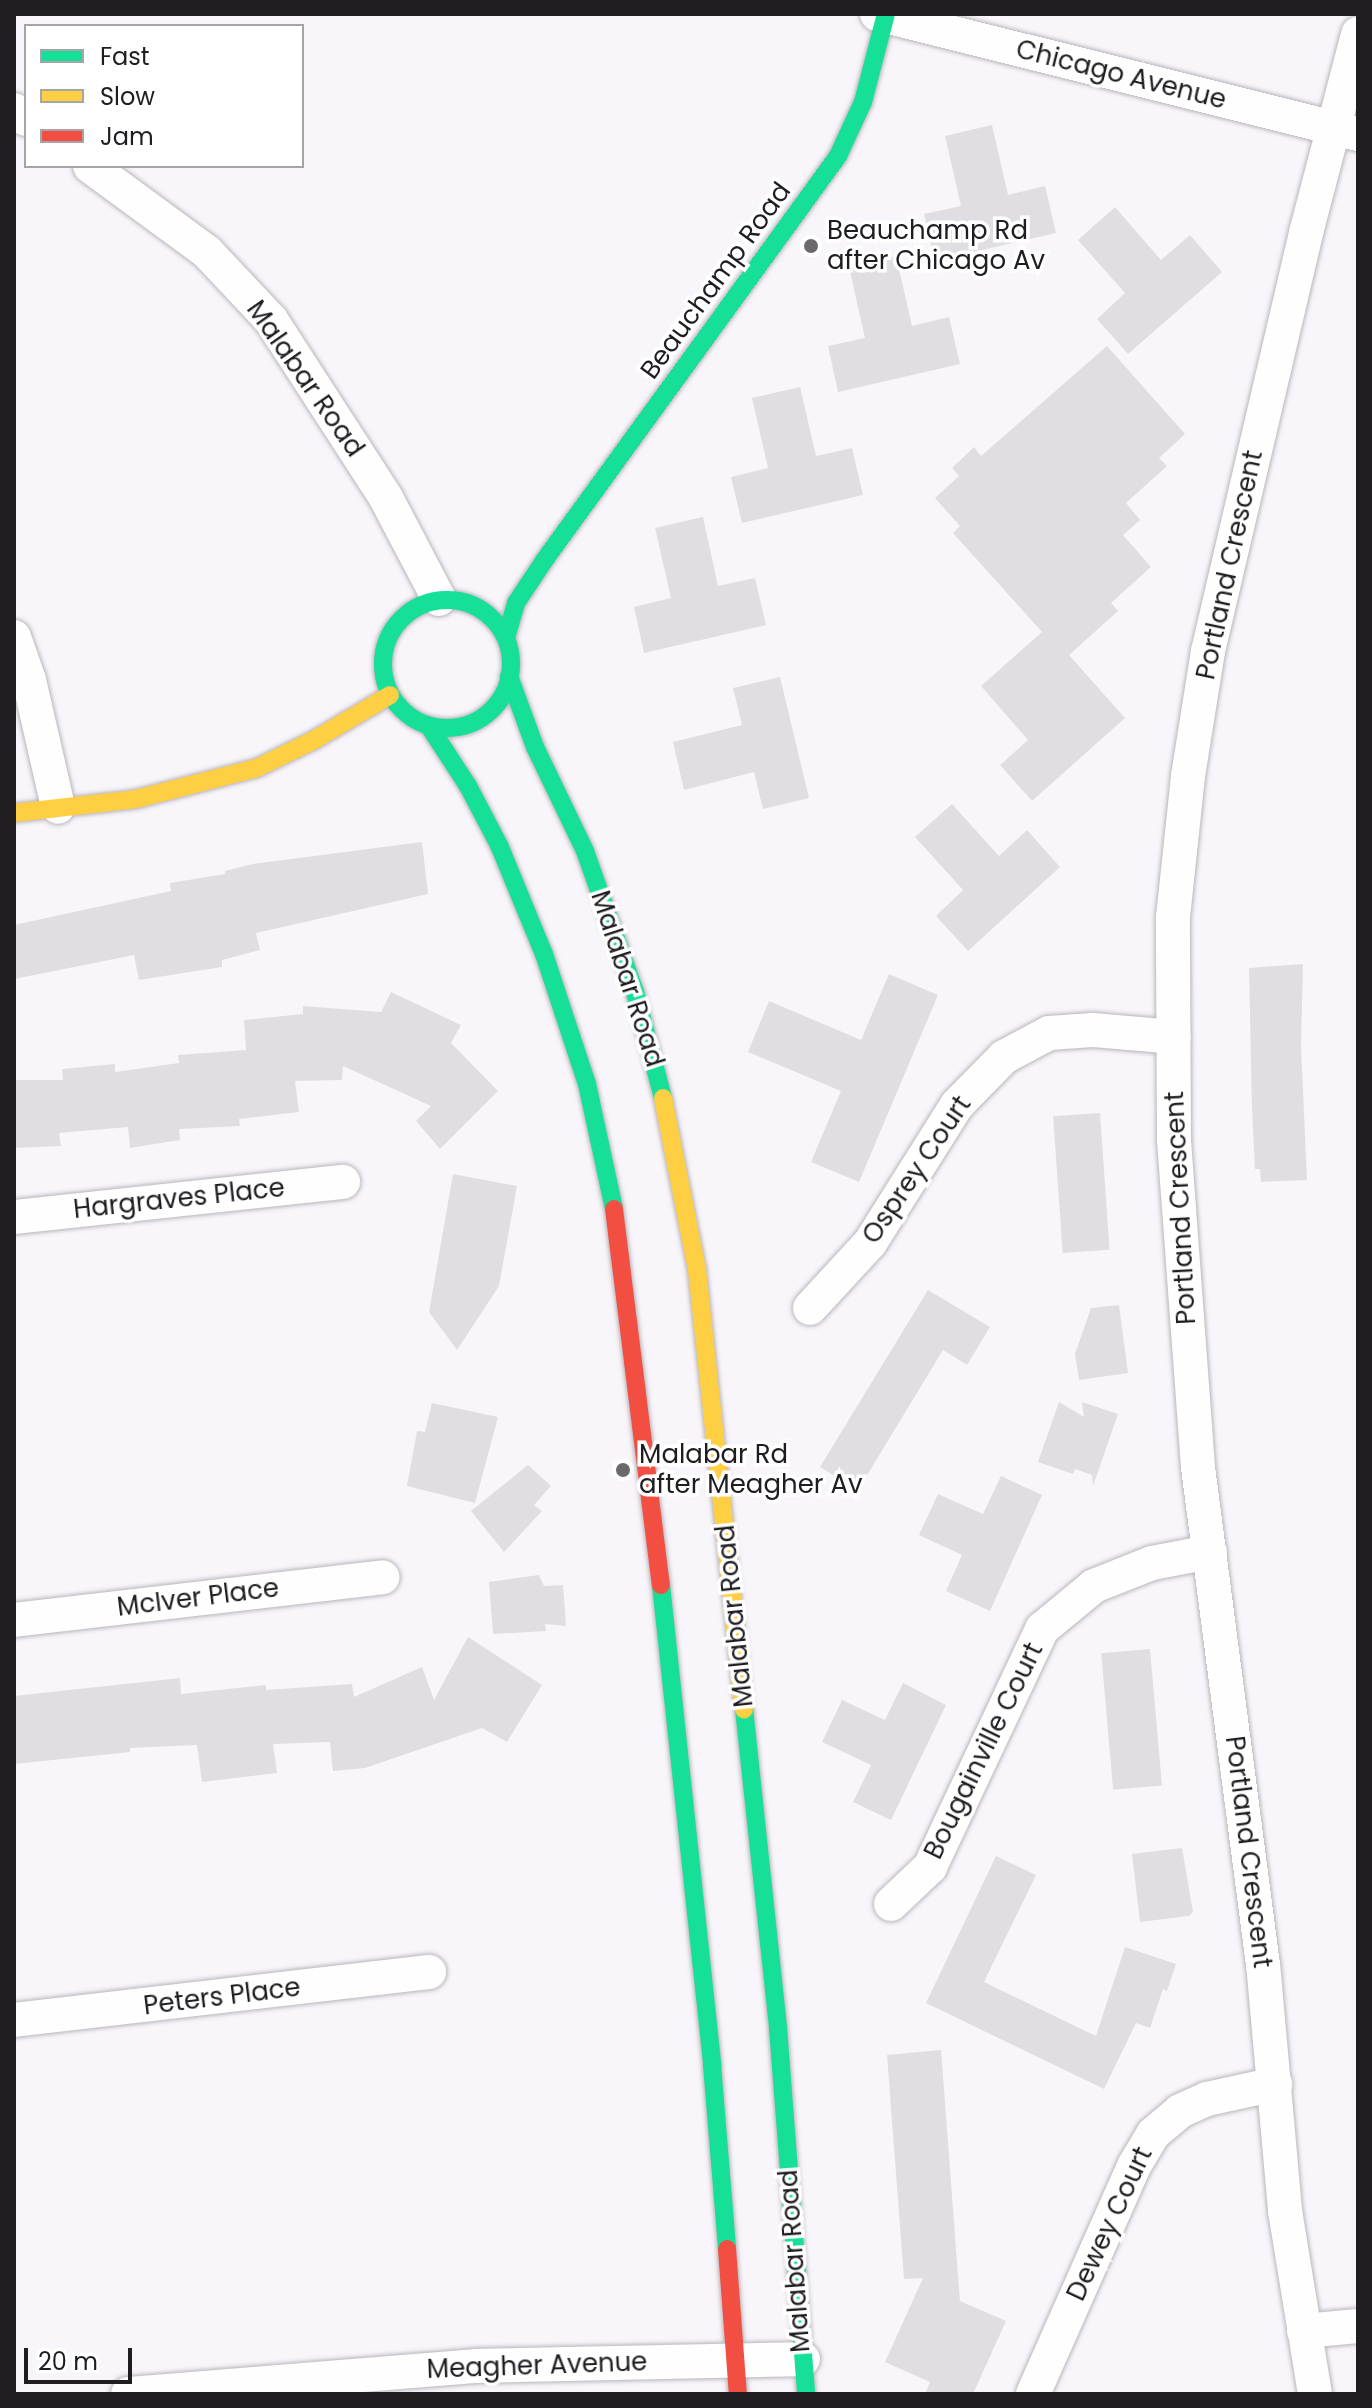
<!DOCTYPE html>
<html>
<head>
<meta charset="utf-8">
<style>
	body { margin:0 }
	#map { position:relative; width:1372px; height:2408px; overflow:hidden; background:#f9f6fb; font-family:Poppins,sans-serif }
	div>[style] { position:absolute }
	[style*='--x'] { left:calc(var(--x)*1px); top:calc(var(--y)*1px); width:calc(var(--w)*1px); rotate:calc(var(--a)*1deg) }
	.building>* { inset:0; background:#e0dee3; transform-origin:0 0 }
	.roads { filter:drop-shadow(0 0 2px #b9b6bb) drop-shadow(0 0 2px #b9b6bb) }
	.street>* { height:34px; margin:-17px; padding:0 17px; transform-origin:17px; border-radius:17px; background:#fefefe }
	.fast>* { height:18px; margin:-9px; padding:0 9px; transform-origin:9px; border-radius:9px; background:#16e098 }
	.fast>.ring { margin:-9px; padding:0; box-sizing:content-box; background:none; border:18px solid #16e098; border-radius:50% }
	.slow>* { height:18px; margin:-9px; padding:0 9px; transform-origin:9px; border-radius:9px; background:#ffcf43 }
	.jam>* { height:18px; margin:-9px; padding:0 9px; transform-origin:9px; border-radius:9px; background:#f24e42 }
	.dots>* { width:22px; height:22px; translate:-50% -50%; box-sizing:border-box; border:4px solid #fff; border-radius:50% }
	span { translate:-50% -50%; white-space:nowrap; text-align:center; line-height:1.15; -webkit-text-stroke:7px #fff; paint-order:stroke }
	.street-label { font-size:26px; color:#1f1d21 }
	.poi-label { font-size:26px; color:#1f1d21 }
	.left { translate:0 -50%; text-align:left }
	.frame { position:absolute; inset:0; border:16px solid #1f1d21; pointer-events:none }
	.legend { position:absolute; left:24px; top:24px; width:280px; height:144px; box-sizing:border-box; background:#fff; border:2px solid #a5a5a6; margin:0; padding:10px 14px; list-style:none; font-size:24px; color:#1f1d21 }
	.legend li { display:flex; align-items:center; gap:16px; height:40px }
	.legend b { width:40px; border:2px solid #a5a5a6 }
	.scale { position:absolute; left:24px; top:2348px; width:108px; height:36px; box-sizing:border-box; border:4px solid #1f1d21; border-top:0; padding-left:10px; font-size:24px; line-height:28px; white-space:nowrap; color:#1f1d21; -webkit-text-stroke:6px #fff; paint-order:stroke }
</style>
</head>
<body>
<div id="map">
	<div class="building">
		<i style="clip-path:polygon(992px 125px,1008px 195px,1045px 186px,1056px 233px,935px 261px,924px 214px,961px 206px,945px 136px)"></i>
		<i style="clip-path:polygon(1115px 207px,1161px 260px,1190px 235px,1222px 272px,1128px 354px,1097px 319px,1125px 293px,1078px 240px)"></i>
		<i style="clip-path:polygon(896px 256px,912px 326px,949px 317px,960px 364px,838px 392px,828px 346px,865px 338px,849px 267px)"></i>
		<i style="clip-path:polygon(1107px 346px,1185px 434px,1159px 458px,1167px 466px,1126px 503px,1140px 520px,1123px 535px,1151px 567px,1111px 603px,1118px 611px,1069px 655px,1125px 718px,1032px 801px,1000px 765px,1028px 740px,981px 686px,1042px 632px,953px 533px,960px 526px,935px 498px,959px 476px,952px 468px,974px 447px,981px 456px)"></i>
		<i style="clip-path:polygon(800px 387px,816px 456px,852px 448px,863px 495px,742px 523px,731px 477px,768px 468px,752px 398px)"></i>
		<i style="clip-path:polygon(703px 517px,718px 586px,755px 578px,766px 625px,644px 653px,634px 607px,671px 598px,655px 528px)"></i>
		<i style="clip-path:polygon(780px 677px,809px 798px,763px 809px,754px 772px,684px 790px,673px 742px,742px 725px,733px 688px)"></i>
		<i style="clip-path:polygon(952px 804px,999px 856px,1027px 830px,1060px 867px,968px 951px,936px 916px,963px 890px,915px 837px)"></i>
		<i style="clip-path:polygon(422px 842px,428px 894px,256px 933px,260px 950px,222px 960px,222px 967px,139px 980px,134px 955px,14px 979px,14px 925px,171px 891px,170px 883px,225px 874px,225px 871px,253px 864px)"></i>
		<i style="clip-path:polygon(1303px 964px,1301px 1046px,1307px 1180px,1261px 1182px,1260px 1169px,1255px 1169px,1252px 1109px,1249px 968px)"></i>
		<i style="clip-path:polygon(889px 974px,938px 995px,859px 1182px,811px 1162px,841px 1091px,748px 1052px,769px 1001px,861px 1040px)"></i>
		<i style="clip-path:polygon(391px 992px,461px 1025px,451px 1043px,498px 1091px,440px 1149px,416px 1121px,431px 1106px,343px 1066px,342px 1080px,295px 1081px,299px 1112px,239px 1119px,240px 1126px,179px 1129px,180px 1140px,130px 1148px,128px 1127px,59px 1133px,61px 1146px,14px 1148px,14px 1080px,63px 1080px,62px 1069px,115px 1064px,115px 1072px,179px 1063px,178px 1055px,246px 1050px,244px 1020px,303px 1014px,303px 1006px,381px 1012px)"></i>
		<i style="left:1100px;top:1113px;width:137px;height:47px;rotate:86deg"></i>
		<i style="clip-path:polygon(453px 1174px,517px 1186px,499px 1286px,457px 1350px,429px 1312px)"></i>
		<i style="clip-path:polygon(928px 1290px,990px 1327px,967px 1365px,943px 1350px,858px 1490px,820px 1467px)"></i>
		<i style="clip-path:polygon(1119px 1305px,1128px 1373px,1079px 1380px,1075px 1354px,1091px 1308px)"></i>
		<i style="clip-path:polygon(1059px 1402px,1084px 1417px,1082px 1402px,1118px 1414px,1093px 1486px,1092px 1475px,1075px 1469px,1073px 1474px,1038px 1462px)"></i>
		<i style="clip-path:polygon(432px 1403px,498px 1417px,475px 1503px,407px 1486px,417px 1431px,425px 1432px)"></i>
		<i style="clip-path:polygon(528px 1465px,551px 1486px,534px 1505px,542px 1511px,504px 1552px,471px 1511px)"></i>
		<i style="clip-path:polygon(1001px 1476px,1042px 1495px,990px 1611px,946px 1591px,962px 1555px,919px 1535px,938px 1494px,983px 1514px)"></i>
		<i style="clip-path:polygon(539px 1575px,544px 1586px,563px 1585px,566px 1626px,545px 1624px,546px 1631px,493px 1634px,489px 1582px)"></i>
		<i style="clip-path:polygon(468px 1637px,542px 1685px,507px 1742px,482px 1728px,365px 1768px,333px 1771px,330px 1742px,273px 1744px,277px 1773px,202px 1782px,197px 1745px,130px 1748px,130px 1752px,14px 1764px,14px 1696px,180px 1678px,181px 1694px,266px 1685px,266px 1690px,352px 1684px,354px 1697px,422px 1667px,434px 1700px)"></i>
		<i style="left:1150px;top:1649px;width:137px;height:49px;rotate:85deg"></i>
		<i style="clip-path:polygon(903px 1683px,946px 1705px,891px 1820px,853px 1802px,871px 1765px,822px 1742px,842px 1700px,885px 1720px)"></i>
		<i style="clip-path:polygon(1182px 1848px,1193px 1912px,1189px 1916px,1140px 1922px,1132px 1854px)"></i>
		<i style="clip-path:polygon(996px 1856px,1036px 1875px,984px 1982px,1096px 2036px,1125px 1947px,1176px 1964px,1167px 1991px,1163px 1989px,1150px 2028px,1136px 2023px,1104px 2089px,926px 2003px)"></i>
		<i style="clip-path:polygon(941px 2050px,960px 2301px,1006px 2321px,973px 2394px,925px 2394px,930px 2382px,885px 2362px,923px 2278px,904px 2279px,887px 2055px)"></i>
	</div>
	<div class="roads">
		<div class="street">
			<i style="--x:877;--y:14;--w:496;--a:14"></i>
			<i style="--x:14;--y:110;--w:15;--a:37"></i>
			<i style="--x:90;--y:166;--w:145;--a:36.3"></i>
			<i style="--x:207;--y:252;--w:93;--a:46.7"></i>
			<i style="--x:271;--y:320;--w:212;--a:57.1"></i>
			<i style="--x:386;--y:498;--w:114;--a:62.3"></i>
			<i style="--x:14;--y:637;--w:46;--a:70.8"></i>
			<i style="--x:29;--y:680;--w:130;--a:77.1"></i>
			<i style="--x:14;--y:1217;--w:331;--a:-6.1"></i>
			<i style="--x:810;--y:1308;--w:88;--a:-47.3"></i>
			<i style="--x:870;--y:1243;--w:163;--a:-57.8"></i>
			<i style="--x:957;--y:1105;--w:67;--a:-45.6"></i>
			<i style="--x:1004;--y:1057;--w:51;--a:-28.1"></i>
			<i style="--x:1049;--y:1033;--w:44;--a:-3.9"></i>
			<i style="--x:1093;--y:1030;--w:81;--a:4.9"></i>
			<i style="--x:14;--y:1620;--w:371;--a:-6.6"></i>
			<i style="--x:891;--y:1904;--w:54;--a:-43.5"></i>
			<i style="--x:930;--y:1867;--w:263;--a:-64.8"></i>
			<i style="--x:1042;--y:1629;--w:67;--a:-39.6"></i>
			<i style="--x:1094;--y:1586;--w:62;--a:-21.6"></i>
			<i style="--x:1152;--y:1563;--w:59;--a:-10.7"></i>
			<i style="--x:14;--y:2020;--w:418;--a:-6.6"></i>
			<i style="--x:1304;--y:2331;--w:54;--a:-5.3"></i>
			<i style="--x:128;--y:2394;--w:349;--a:-4.6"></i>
			<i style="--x:476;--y:2366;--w:327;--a:-1.2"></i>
			<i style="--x:1033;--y:2394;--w:249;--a:-66.1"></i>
			<i style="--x:1134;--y:2166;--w:37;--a:-59"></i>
			<i style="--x:1153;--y:2134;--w:35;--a:-40"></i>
			<i style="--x:1180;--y:2111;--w:30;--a:-24"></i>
			<i style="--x:1207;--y:2099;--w:70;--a:-12.4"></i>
			<i style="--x:1315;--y:2394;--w:186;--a:-99.3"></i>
			<i style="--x:1285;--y:2210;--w:246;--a:-95.1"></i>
			<i style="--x:1263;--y:1965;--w:502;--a:-97.44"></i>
			<i style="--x:1198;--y:1467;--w:327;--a:-94.2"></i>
			<i style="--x:1174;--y:1141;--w:224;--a:-90.3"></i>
			<i style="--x:1173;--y:917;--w:142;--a:-83.9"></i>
			<i style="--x:1188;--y:776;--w:127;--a:-80.9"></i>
			<i style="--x:1208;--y:651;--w:433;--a:-76.8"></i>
			<i style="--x:1307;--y:229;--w:202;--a:-75.3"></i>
		</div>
		<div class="fast">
			<i class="ring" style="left:383px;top:600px;width:110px;height:110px"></i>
			<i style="--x:506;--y:638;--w:36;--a:-74"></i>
			<i style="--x:516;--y:603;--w:54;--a:-56.3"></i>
			<i style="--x:546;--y:558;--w:497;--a:-54"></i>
			<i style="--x:838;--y:156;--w:60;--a:-65.2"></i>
			<i style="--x:863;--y:102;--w:91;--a:-75.4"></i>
			<i style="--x:509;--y:676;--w:76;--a:69.9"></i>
			<i style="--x:535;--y:747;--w:115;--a:64.3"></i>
			<i style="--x:585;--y:851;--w:150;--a:70.5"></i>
			<i style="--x:635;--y:992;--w:110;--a:75.2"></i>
			<i style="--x:429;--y:726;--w:72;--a:57"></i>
			<i style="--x:468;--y:786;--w:67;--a:62.3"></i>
			<i style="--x:499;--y:845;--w:118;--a:67.6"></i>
			<i style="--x:544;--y:954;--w:137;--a:71.7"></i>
			<i style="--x:587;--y:1084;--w:128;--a:77.8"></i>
			<i style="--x:661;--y:1585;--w:483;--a:83.9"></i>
			<i style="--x:712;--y:2065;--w:185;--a:85.3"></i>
			<i style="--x:744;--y:1709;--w:321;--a:83.9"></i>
			<i style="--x:778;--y:2028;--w:367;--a:85.6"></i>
		</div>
		<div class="slow">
			<i style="--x:14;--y:813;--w:123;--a:-6.5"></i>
			<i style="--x:136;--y:799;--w:125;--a:-14.4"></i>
			<i style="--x:257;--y:768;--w:66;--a:-26.2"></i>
			<i style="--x:316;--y:739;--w:86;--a:-30.7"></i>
			<i style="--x:663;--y:1098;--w:175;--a:78.8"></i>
			<i style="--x:697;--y:1270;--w:442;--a:83.9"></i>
		</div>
		<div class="jam">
			<i style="--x:614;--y:1209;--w:379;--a:82.9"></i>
			<i style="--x:727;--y:2249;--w:145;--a:85.7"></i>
		</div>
	</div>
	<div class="dots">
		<i style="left:811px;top:246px;background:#6b696d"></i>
		<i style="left:623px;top:1470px;background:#6b696d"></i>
	</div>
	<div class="street-label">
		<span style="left:1121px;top:75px;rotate:14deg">Chicago Avenue</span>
		<span style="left:716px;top:281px;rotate:-54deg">Beauchamp Road</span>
		<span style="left:305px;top:379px;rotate:55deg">Malabar Road</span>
		<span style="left:1230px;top:565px;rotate:-78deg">Portland Crescent</span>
		<span style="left:627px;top:979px;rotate:72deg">Malabar Road</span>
		<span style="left:917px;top:1170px;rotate:-56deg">Osprey Court</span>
		<span style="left:179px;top:1199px;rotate:-6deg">Hargraves Place</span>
		<span style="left:1181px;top:1208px;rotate:-93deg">Portland Crescent</span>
		<span style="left:198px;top:1598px;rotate:-7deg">McIver Place</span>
		<span style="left:735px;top:1616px;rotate:-96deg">Malabar Road</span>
		<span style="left:984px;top:1751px;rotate:-64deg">Bougainville Court</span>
		<span style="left:1248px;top:1852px;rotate:83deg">Portland Crescent</span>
		<span style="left:222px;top:1997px;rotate:-7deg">Peters Place</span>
		<span style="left:1110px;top:2224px;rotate:-65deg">Dewey Court</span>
		<span style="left:795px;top:2261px;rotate:-94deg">Malabar Road</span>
		<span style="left:537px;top:2366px;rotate:-2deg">Meagher Avenue</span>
	</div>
	<div class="poi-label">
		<span class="left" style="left:827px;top:246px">Beauchamp Rd<br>after Chicago Av</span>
		<span class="left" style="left:639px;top:1470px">Malabar Rd<br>after Meagher Av</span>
	</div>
	<div class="frame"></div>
	<ul class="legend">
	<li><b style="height:10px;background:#16e098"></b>Fast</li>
	<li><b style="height:10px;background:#ffcf43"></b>Slow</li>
	<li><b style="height:10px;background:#f24e42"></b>Jam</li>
	</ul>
	<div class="scale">20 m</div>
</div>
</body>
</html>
